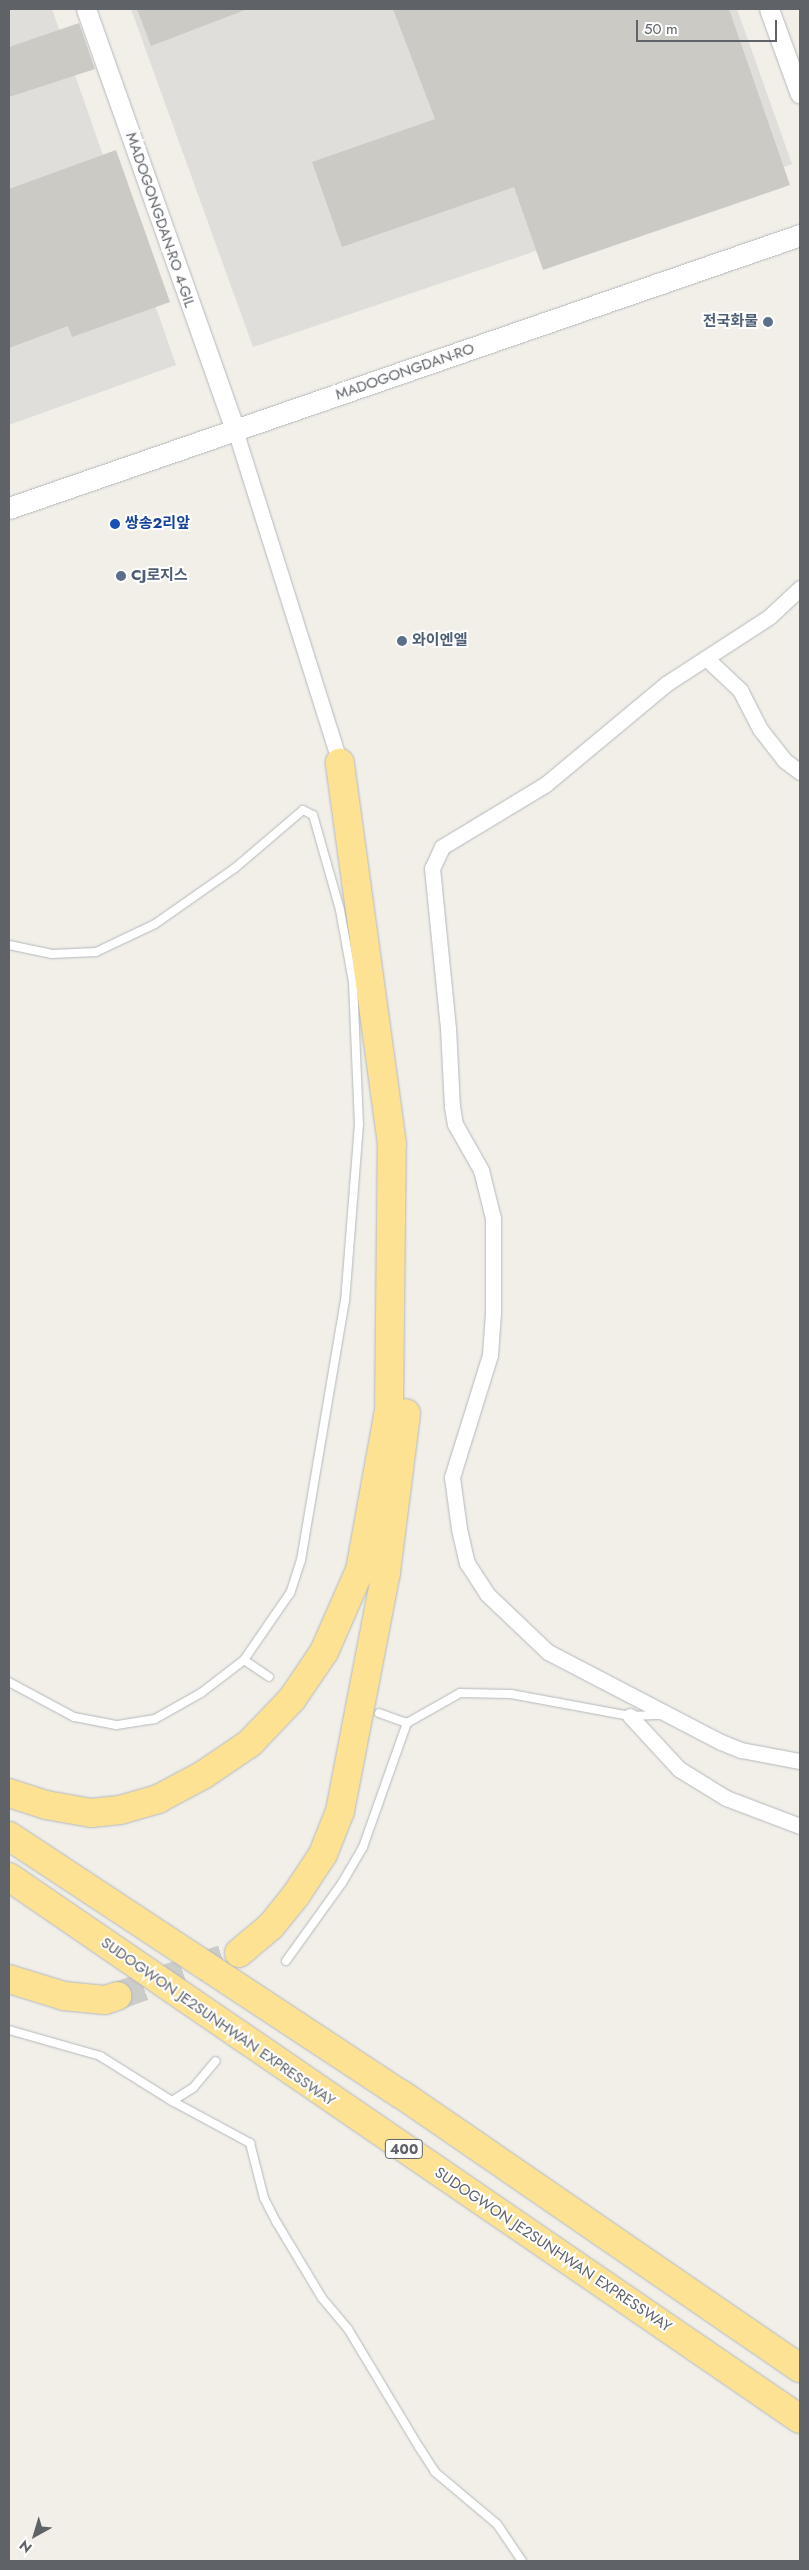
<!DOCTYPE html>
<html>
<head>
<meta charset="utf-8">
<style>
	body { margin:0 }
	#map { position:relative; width:809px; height:2570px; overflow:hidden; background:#f1efe8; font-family:Jost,"Noto Sans KR",sans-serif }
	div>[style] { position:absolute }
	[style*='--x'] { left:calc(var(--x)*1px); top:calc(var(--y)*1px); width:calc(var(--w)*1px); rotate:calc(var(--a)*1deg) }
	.industrial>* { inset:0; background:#e0deda }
	.building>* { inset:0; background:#cccac5 }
	.motorway-tunnel>* { height:28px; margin-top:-14px; transform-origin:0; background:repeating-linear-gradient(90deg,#ccccc8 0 28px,transparent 0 42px) }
	.roads { filter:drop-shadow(0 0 1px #b5b8bc) drop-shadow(0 0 1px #b5b8bc) }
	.service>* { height:8px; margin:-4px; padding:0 4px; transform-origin:4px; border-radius:4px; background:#fff }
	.minor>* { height:15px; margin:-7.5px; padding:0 7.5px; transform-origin:7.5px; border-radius:7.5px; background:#fff }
	.tertiary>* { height:19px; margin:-9.5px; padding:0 9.5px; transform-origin:9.5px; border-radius:9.5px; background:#fff }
	.secondary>* { height:21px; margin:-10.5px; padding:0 10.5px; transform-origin:10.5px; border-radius:10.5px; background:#fff }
	.motorway>* { height:28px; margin:-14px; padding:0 14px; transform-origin:14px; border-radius:14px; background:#fde293 }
	.dots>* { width:14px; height:14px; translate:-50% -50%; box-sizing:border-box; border:2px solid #fff; border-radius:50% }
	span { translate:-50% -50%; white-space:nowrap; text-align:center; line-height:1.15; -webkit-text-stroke:4px #fff; paint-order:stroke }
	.shield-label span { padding:1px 4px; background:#fff; border:1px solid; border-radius:4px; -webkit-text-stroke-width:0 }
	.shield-label { font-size:14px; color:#5f6368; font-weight:700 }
	.street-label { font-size:15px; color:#5f6368 }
	.service-label { font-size:15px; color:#4e5e75; font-weight:700 }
	.right { translate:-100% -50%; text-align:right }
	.left { translate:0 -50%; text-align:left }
	.transit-label { font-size:15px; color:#164399; font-weight:700 }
	.frame { position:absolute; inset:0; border:10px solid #5f6368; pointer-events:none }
	.north { position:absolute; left:10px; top:2510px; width:50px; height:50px; -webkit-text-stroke:4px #fff; paint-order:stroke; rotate:219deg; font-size:14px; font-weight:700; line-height:20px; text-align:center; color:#5f6368 }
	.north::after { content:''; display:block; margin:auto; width:18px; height:22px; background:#5f6368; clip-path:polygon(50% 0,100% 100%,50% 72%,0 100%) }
	.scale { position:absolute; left:636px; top:20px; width:141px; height:22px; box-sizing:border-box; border:2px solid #5f6368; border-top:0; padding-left:6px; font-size:15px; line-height:18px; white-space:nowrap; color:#5f6368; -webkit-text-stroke:4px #fff; paint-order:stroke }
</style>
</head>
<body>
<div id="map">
	<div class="industrial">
		<i style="clip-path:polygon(9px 9px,52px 9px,176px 365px,9px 425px)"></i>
		<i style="clip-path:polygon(131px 9px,737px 9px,792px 164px,253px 347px)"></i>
	</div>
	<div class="building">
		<i style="clip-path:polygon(137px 9px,245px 9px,245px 10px,151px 46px)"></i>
		<i style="clip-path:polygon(393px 9px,729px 9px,790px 185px,543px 270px,514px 187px,342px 247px,312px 162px,435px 119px)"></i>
		<i style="clip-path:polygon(79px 23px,95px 69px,9px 97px,9px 47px)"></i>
		<i style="clip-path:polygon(116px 150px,170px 302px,72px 337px,68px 326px,9px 348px,9px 189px)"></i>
	</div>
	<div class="motorway-tunnel">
		<i style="--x:117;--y:1996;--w:129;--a:-19.4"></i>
	</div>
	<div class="roads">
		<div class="service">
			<i style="--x:9;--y:945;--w:44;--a:11.8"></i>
			<i style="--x:52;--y:954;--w:44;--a:-2.6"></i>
			<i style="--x:96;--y:952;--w:65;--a:-25.4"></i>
			<i style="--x:155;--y:924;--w:98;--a:-35"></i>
			<i style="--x:235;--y:868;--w:89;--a:-40.5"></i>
			<i style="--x:303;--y:810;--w:11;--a:27"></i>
			<i style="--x:313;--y:815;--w:99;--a:74.1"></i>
			<i style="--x:340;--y:910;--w:73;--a:79.8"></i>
			<i style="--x:353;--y:982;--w:142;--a:87.6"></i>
			<i style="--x:359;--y:1124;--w:177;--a:94.5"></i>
			<i style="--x:345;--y:1300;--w:264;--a:99.6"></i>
			<i style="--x:301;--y:1560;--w:35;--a:108"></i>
			<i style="--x:290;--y:1593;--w:81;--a:124.5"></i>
			<i style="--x:244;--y:1660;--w:54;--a:142.5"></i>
			<i style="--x:201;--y:1693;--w:53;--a:150.5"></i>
			<i style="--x:155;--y:1719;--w:39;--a:171"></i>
			<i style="--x:116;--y:1725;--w:43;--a:-169.2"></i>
			<i style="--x:74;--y:1717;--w:74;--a:-151.7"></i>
			<i style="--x:244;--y:1660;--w:30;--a:34"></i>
			<i style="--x:379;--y:1713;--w:30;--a:20"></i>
			<i style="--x:407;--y:1723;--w:61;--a:-29.5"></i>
			<i style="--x:460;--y:1693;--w:51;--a:1.1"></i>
			<i style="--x:511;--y:1694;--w:121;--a:10.5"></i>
			<i style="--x:630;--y:1716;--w:33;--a:-2"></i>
			<i style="--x:286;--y:1961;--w:96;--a:-54.3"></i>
			<i style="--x:342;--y:1883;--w:42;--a:-59.7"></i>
			<i style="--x:363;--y:1847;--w:132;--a:-70.5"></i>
			<i style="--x:9;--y:2030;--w:95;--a:15.9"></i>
			<i style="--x:100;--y:2056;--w:85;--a:32"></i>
			<i style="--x:172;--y:2101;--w:89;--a:28.3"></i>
			<i style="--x:250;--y:2143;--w:57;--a:75.7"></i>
			<i style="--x:264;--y:2198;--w:28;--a:63"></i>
			<i style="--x:277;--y:2223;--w:87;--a:59"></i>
			<i style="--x:322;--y:2298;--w:40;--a:50"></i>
			<i style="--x:348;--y:2329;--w:138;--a:59"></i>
			<i style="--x:419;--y:2447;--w:30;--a:57"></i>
			<i style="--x:435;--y:2472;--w:81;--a:40"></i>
			<i style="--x:497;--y:2524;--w:45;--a:56"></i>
			<i style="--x:172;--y:2101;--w:25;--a:-32"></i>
			<i style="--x:193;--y:2088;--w:35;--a:-50"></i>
		</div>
		<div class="minor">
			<i style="--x:235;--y:430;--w:349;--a:72.5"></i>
			<i style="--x:800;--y:588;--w:42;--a:136.9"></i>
			<i style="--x:769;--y:617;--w:123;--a:147"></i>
			<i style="--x:666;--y:684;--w:156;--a:140.2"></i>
			<i style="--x:546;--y:784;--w:122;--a:148.8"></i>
			<i style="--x:442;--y:847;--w:23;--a:115"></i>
			<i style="--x:432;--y:868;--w:161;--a:84.3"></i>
			<i style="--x:448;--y:1028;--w:78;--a:87.1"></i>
			<i style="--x:452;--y:1106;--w:18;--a:81"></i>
			<i style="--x:455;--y:1124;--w:53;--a:60.5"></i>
			<i style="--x:481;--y:1170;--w:49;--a:76"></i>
			<i style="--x:493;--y:1218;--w:95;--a:90"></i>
			<i style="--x:493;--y:1313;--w:42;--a:94.1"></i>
			<i style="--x:490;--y:1355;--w:128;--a:107.3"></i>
			<i style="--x:452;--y:1477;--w:52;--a:82.3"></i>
			<i style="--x:459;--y:1529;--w:35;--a:77"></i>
			<i style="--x:467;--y:1563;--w:37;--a:57"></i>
			<i style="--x:487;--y:1594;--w:84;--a:43.6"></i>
			<i style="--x:548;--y:1652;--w:195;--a:27.5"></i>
			<i style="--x:721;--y:1742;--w:22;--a:22"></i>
			<i style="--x:741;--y:1750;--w:60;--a:10.6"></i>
			<i style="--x:706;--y:658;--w:47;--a:43.3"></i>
			<i style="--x:740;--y:690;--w:44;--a:62.9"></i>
			<i style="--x:760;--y:729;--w:39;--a:52"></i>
			<i style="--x:784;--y:760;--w:20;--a:37"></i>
			<i style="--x:630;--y:1716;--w:72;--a:47.2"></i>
			<i style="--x:679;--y:1769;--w:55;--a:31.7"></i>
			<i style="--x:726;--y:1798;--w:79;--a:20.7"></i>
		</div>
		<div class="tertiary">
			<i style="--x:86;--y:9;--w:447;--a:70.5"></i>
			<i style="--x:769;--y:9;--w:90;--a:70"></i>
		</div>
		<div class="secondary">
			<i style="--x:9;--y:508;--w:837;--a:-19.04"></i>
		</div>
		<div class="motorway">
			<i style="--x:9;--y:1793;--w:39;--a:18"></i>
			<i style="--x:46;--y:1805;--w:46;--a:10.1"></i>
			<i style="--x:91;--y:1813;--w:29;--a:-6"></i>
			<i style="--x:120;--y:1810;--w:40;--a:-16"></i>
			<i style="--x:158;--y:1799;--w:51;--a:-28.1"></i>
			<i style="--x:203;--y:1775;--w:57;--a:-34.2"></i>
			<i style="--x:250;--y:1743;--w:61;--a:-46.3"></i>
			<i style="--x:292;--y:1699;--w:57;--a:-55.8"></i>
			<i style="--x:324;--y:1652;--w:90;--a:-66.3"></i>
			<i style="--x:360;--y:1570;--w:162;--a:-79.7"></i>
			<i style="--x:389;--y:1411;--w:267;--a:-89.4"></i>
			<i style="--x:392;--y:1144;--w:385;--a:-97.8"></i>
			<i style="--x:9;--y:1836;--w:469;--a:33.4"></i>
			<i style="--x:401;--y:2094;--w:484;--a:34.5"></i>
			<i style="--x:9;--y:1877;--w:959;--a:34.42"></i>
			<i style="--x:239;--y:1953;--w:42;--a:-40.2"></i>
			<i style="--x:271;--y:1926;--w:40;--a:-51"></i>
			<i style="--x:296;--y:1895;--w:49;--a:-56.6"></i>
			<i style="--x:323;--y:1854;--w:46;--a:-68.4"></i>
			<i style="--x:340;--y:1811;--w:243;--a:-79.1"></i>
			<i style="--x:386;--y:1572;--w:160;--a:-82.8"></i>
			<i style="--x:9;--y:1979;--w:58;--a:17.2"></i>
			<i style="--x:64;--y:1996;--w:41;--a:5.6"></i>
			<i style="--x:105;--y:2000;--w:13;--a:-18"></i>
		</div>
	</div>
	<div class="dots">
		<i style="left:768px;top:322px;background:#5c6f8a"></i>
		<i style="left:115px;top:524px;background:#1a4fb4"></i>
		<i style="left:121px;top:576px;background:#5c6f8a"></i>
		<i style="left:402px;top:641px;background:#5c6f8a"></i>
	</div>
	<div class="shield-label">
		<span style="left:404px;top:2149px">400</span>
	</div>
	<div class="street-label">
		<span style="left:160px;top:220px;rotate:71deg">MADOGONGDAN-RO 4-GIL</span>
		<span style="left:405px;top:372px;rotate:-19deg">MADOGONGDAN-RO</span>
		<span style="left:218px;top:2022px;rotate:35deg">SUDOGWON JE2SUNHWAN EXPRESSWAY</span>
		<span style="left:553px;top:2250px;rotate:34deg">SUDOGWON JE2SUNHWAN EXPRESSWAY</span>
	</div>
	<div class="service-label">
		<span class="right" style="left:758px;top:322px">전국화물</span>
		<span class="left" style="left:131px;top:576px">CJ로지스</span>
		<span class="left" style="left:412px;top:641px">와이엔엘</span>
	</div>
	<div class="transit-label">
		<span class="left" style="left:125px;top:524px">쌍송2리앞</span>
	</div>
	<div class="frame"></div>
	<div class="north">N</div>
	<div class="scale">50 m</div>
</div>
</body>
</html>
